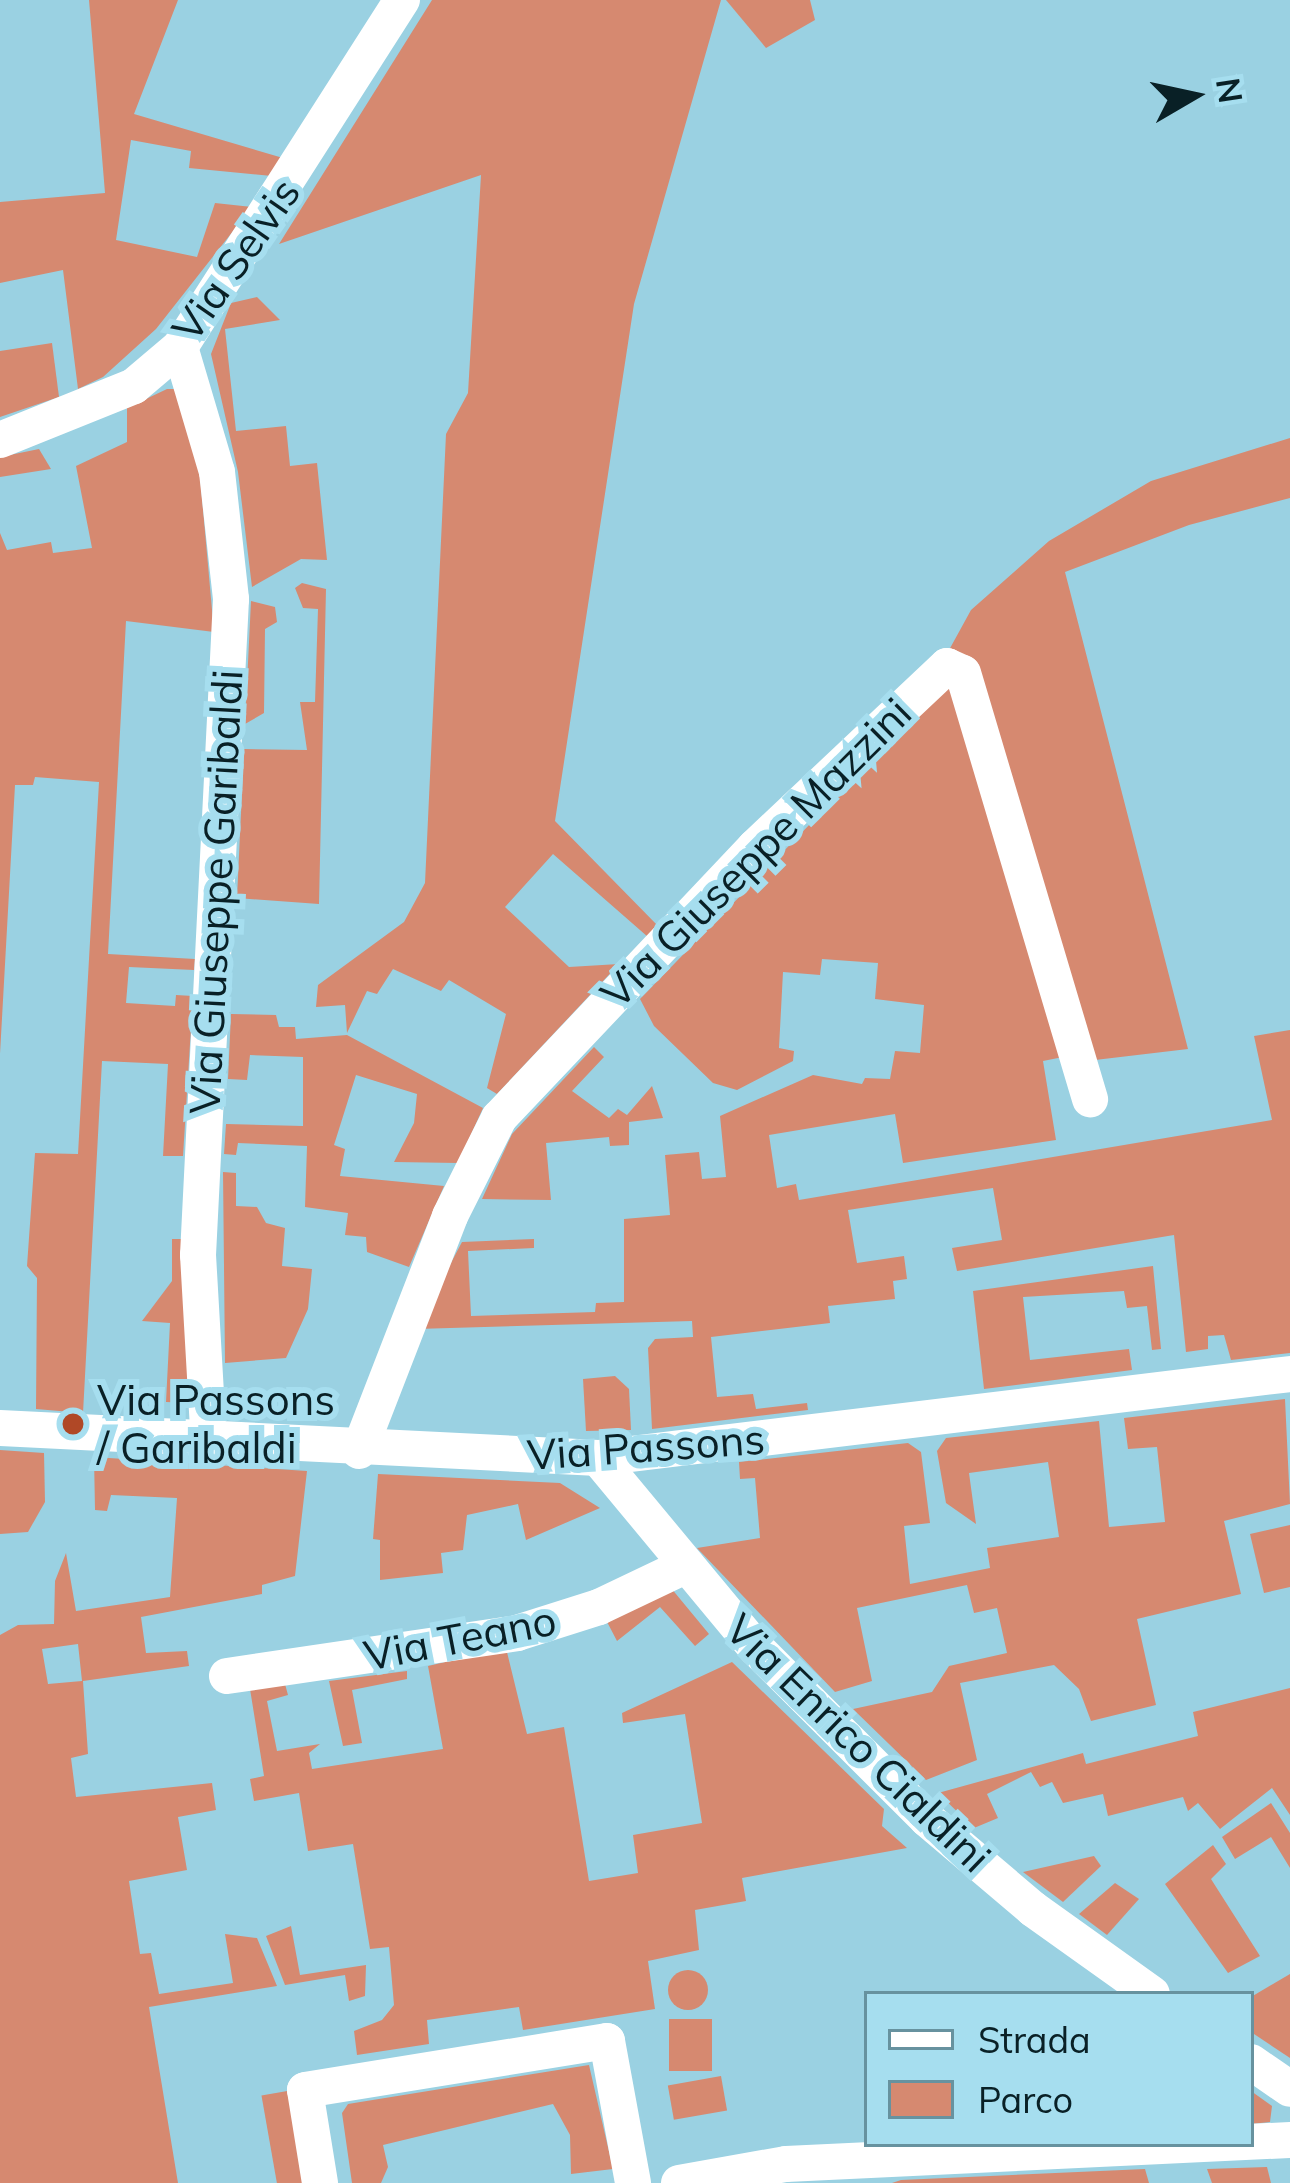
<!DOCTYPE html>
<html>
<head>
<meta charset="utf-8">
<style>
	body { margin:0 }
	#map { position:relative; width:1290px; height:2183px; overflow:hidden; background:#9ad1e2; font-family:Mulish,sans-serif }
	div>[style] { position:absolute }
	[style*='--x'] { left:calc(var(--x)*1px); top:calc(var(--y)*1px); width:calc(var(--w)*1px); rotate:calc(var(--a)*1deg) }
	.green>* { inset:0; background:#d68970; transform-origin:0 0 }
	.round { border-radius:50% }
	.minor>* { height:36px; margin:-18px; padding:0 18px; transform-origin:18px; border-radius:18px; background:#fff }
	.dots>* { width:33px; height:33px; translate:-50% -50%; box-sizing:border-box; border:6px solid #a6deef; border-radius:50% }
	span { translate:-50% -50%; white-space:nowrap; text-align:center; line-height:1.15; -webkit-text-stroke:12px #a6deef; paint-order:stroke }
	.street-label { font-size:42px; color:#092026 }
	.poi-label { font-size:42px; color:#092026 }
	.left { translate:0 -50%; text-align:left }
	.legend { position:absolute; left:864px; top:1991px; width:390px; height:156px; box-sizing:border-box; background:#a6deef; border:3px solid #67929f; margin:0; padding:15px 21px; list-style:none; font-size:36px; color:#092026 }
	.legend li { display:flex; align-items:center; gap:24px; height:60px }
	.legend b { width:60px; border:3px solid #67929f }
	.north { position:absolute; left:1134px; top:36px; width:120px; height:120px; -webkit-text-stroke:9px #a6deef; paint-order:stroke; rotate:81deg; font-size:33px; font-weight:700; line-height:48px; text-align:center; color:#092026 }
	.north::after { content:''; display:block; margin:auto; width:42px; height:54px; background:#092026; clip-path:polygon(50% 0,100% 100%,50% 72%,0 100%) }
</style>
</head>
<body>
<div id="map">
	<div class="green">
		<i style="clip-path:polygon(89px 0,178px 0,134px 114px,283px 158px,272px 176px,189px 168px,191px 151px,131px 140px,116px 240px,197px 257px,215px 203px,252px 207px,156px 329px,103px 377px,78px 389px,63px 270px,0 283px,0 202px,105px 193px)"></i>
		<i style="clip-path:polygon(432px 0,721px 0,634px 304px,555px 821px,659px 927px,648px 937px,553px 854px,505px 907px,569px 967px,619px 964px,497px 1094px,487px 1088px,506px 1014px,449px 980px,441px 991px,393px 969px,377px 994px,367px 991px,347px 1033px,345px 1005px,316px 1007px,318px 985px,404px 922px,425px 883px,446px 434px,468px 393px,481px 175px,279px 244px)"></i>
		<i style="clip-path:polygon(726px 0,810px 0,815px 20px,766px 48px)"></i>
		<i style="clip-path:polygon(257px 297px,280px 320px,225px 329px,236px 431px,286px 426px,290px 466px,317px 463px,327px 560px,301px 559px,252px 587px,238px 472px,211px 354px,231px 303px)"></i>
		<i style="clip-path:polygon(52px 343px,59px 397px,0 417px,0 351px)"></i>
		<i style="clip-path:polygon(167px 389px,178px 389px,200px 476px,214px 632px,126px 621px,108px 954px,195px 959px,194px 970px,129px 967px,126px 1003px,175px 1006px,176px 995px,193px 996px,183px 1156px,163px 1156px,168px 1064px,102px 1061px,83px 1413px,36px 1409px,37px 1278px,27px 1266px,35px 1153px,78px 1154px,99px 782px,35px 777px,33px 785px,15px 785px,0 1054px,0 533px,7px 550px,51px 542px,53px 553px,92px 548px,76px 466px,127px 442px,127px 408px)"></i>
		<i style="clip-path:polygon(1290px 438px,1290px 498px,1189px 525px,1065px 572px,1188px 1049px,1095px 1060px,943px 661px,971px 610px,1049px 541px,1151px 481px)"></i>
		<i style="clip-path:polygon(39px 449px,51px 469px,0 477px,0 457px)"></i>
		<i style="clip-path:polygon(302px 583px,326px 589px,319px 904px,237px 898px,244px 749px,307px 750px,300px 702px,315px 702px,318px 609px,303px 608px,295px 588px)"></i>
		<i style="clip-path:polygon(251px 601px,275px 607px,277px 622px,265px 629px,264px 713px,245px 724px)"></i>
		<i style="clip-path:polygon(948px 682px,1063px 1057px,1043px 1061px,1056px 1140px,903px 1163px,895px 1114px,769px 1135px,777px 1188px,796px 1184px,799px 1200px,1272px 1120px,1254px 1036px,1290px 1030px,1290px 1353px,1231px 1360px,1224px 1335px,1208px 1336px,1208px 1349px,1186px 1352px,1174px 1235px,957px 1271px,952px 1248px,1002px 1240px,993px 1188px,848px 1210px,857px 1263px,904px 1256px,907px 1279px,893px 1281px,895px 1299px,828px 1306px,830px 1323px,711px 1337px,717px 1397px,753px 1394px,756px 1409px,807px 1403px,808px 1410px,652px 1429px,648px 1348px,655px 1339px,693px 1337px,692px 1321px,416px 1329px,462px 1242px,534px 1239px,534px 1248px,468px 1251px,471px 1316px,595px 1312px,596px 1303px,624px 1302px,624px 1219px,670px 1215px,665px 1155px,699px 1152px,702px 1179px,726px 1177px,720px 1116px,813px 1075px,862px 1084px,865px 1078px,890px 1079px,895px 1051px,920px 1053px,924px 1005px,875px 999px,878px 963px,822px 959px,820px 975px,783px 972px,779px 1048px,794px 1051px,793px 1061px,737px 1090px,713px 1083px,654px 1026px,640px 999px)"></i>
		<i style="clip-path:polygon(231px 1014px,276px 1015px,279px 1027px,295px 1027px,296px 1039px,347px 1035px,483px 1108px,458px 1163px,394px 1162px,414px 1123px,417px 1094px,356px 1075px,334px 1145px,345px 1149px,340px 1176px,444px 1186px,409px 1267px,367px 1252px,366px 1237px,345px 1235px,348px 1213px,305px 1207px,307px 1146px,238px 1143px,236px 1155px,224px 1154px,226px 1124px,303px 1126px,303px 1057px,250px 1055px,247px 1080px,228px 1079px)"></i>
		<i style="clip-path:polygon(594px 1047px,604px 1057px,572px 1091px,609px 1118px,618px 1109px,627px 1115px,652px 1086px,663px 1118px,629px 1122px,629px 1145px,610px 1146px,609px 1137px,546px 1143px,551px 1200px,482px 1199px,512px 1134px)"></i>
		<i style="clip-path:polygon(223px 1172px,236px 1173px,236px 1206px,257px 1207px,266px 1223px,285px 1228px,282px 1266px,312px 1269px,308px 1309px,286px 1358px,225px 1363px)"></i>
		<i style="clip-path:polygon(172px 1239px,184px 1239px,191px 1403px,166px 1402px,170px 1323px,142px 1321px,172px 1281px)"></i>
		<i style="clip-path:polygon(1153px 1266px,1161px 1349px,1152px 1350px,1147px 1306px,1127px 1308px,1124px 1291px,1023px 1297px,1030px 1360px,1129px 1349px,1132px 1370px,984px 1389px,973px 1291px)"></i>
		<i style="clip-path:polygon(615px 1376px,629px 1389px,631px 1430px,586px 1431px,583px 1379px)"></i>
		<i style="clip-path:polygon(1285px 1399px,1290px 1504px,1224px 1521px,1241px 1594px,1137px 1619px,1156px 1705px,1091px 1721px,1079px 1689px,1054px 1665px,960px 1683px,977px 1760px,926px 1780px,853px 1709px,932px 1692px,949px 1666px,1007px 1653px,997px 1608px,974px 1613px,967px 1585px,857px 1608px,872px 1681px,835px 1692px,697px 1548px,760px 1538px,755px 1478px,740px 1479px,739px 1462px,908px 1443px,921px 1452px,930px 1523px,904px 1526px,910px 1584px,990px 1568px,987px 1548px,1059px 1537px,1048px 1462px,969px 1473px,976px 1524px,946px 1503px,937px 1451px,946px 1438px,1099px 1421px,1109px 1527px,1165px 1522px,1157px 1447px,1128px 1449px,1124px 1418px)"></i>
		<i style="clip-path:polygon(0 1450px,44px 1453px,45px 1502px,28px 1532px,0 1534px)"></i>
		<i style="clip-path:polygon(evenodd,94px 1457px,307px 1471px,295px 1576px,262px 1585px,262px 1594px,141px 1617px,146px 1653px,187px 1651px,189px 1666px,83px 1681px,88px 1754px,71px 1758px,76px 1797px,212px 1783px,216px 1810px,178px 1817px,187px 1870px,129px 1881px,140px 1954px,151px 1953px,159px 1994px,233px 1983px,225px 1934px,257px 1938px,277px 1986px,149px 2007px,178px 2183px,0 2183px,0 1635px,18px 1625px,54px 1624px,55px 1581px,66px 1553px,76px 1611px,170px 1597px,177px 1498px,111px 1495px,107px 1511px,95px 1510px,94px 1457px,78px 1644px,82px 1681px,48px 1684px,42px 1649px,78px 1644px)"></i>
		<i style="clip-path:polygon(378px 1474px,560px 1483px,600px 1508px,526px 1540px,518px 1504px,467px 1515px,463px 1550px,441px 1553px,443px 1573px,380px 1580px,380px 1540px,373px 1539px)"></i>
		<i style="clip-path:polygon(1290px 1525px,1290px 1587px,1264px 1593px,1250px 1534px)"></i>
		<i style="clip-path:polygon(671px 1588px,709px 1634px,695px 1646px,660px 1607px,617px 1641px,605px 1618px)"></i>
		<i style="clip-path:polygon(506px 1648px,527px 1734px,564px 1727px,589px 1881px,638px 1873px,633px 1835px,702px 1823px,685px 1714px,623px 1723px,622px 1713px,732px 1662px,884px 1809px,882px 1826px,907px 1848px,742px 1878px,746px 1901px,695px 1910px,699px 1950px,648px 1961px,655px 2009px,523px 2030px,519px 2007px,427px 2020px,429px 2044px,357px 2055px,354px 2031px,382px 2020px,394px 2005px,389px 1947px,370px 1949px,353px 1844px,308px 1851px,299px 1793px,254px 1801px,250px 1779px,264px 1776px,250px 1689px,285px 1684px,288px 1695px,267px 1701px,277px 1751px,320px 1744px,309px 1753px,312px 1769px,443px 1749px,428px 1666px)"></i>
		<i style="clip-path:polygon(407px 1671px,407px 1679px,352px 1690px,362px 1743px,343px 1746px,329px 1681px)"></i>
		<i style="clip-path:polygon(1290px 1688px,1290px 1815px,1272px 1788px,1220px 1829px,1198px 1803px,1188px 1811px,1183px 1797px,1108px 1816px,1103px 1794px,1063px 1803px,1052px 1782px,1040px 1787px,1031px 1772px,987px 1794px,998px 1818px,974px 1828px,938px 1793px,1083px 1753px,1086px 1764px,1198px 1736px,1193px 1712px)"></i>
		<i style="clip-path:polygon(1271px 1803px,1290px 1833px,1290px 1868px,1271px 1837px,1235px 1859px,1222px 1837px)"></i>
		<i style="clip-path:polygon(1213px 1845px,1226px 1864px,1211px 1879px,1260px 1956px,1228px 1973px,1165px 1884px)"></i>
		<i style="clip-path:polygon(1094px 1856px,1101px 1866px,1063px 1902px,1023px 1872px)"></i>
		<i style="clip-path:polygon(1115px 1883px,1139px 1899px,1107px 1935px,1079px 1914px)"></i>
		<i style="clip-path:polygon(291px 1926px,300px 1975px,366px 1965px,365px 1996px,349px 2001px,345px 1975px,285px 1985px,266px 1936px)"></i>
		<i class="round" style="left:668px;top:1970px;width:40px;height:40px"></i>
		<i style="clip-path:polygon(1290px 1974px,1290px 2058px,1251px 2032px,1251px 1997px)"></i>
		<i style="left:669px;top:2019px;width:43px;height:52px"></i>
		<i style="clip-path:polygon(589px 2065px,613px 2169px,571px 2174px,570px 2135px,553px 2104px,383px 2145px,388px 2167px,381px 2183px,352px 2183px,342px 2113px,348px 2104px)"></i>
		<i style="left:721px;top:2076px;width:35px;height:54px;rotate:80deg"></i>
		<i style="left:293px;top:2090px;width:94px;height:32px;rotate:80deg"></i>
		<i style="clip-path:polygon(1251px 2091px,1272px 2106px,1270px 2122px,1251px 2124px)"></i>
		<i style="clip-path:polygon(1267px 2167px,1271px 2183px,1212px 2183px,1207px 2169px)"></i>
		<i style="clip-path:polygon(1145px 2169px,1149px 2183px,892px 2183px,901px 2180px)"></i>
	</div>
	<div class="minor">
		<i style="--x:180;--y:347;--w:130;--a:73.5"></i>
		<i style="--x:217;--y:472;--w:128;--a:83.7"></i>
		<i style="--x:231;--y:599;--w:657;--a:92.88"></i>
		<i style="--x:198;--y:1255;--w:189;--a:86.7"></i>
		<i style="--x:0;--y:440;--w:144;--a:-21.9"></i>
		<i style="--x:134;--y:386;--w:60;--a:-40.3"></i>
		<i style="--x:180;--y:347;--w:412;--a:-57.4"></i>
		<i style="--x:0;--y:1428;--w:599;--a:2.87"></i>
		<i style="--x:598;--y:1458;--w:697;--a:-6.92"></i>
		<i style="--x:359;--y:1451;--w:252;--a:-68.8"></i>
		<i style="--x:450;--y:1216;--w:110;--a:-63.4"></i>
		<i style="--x:499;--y:1118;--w:373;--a:-46.6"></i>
		<i style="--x:755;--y:847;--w:264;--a:-43.3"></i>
		<i style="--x:947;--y:666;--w:17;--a:24"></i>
		<i style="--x:963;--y:673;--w:445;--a:73.4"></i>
		<i style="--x:598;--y:1458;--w:247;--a:50.3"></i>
		<i style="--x:756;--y:1648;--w:242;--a:45"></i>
		<i style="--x:927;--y:1819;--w:139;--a:40.3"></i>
		<i style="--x:1033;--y:1909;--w:146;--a:35.5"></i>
		<i style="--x:227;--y:1676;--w:293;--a:-8.4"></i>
		<i style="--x:517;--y:1633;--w:86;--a:-17.6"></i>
		<i style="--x:599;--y:1607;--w:93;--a:-25.5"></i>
		<i style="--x:1251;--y:2062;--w:47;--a:34.7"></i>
		<i style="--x:320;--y:2183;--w:94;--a:-99.2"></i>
		<i style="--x:305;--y:2090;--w:306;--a:-9.2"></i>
		<i style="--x:607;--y:2041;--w:144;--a:79.6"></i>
		<i style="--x:679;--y:2183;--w:109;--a:-10.1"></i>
		<i style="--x:786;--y:2164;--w:505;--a:-2.73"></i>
	</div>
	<div class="dots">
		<i style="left:73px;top:1424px;background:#b04826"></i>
	</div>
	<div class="street-label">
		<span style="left:236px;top:260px;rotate:-55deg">Via Selvis</span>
		<span style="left:756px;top:853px;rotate:-45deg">Via Giuseppe Mazzini</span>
		<span style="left:216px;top:892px;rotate:-87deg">Via Giuseppe Garibaldi</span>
		<span style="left:646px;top:1447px;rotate:-4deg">Via Passons</span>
		<span style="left:460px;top:1638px;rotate:-11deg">Via Teano</span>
		<span style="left:858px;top:1743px;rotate:44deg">Via Enrico Cialdini</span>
	</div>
	<div class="poi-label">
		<span class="left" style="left:97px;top:1424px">Via Passons<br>/ Garibaldi</span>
	</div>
	<ul class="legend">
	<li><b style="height:15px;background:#fff"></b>Strada</li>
	<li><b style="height:33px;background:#d68970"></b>Parco</li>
	</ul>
	<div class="north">N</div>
</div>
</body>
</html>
